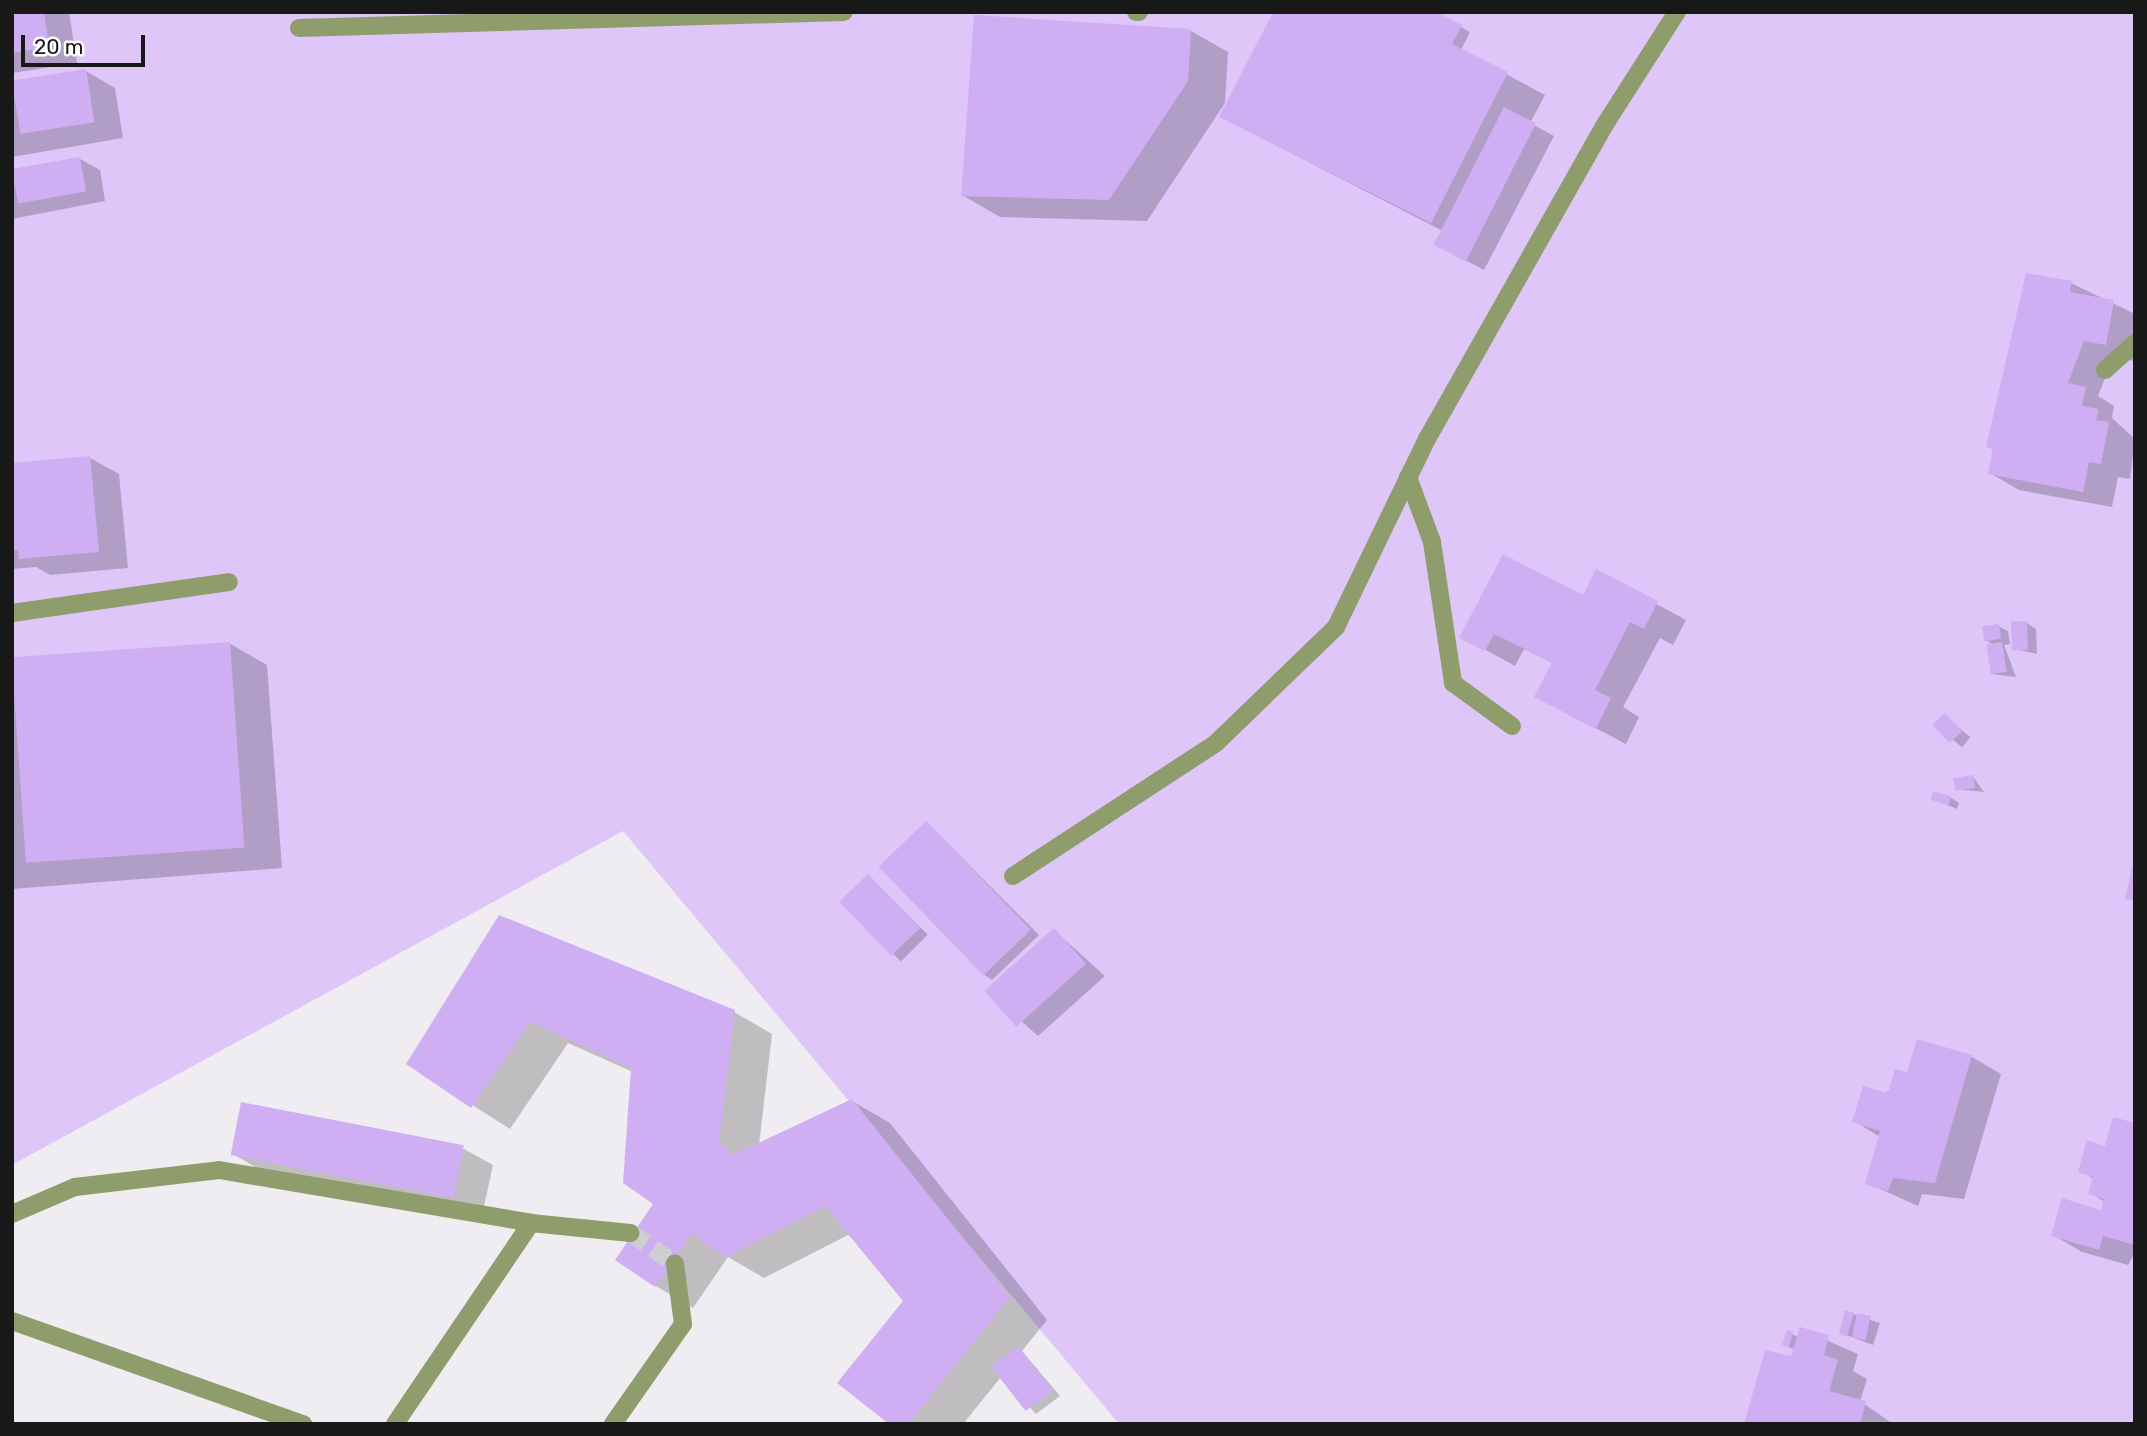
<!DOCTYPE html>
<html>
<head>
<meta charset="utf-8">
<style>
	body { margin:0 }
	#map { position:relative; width:2147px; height:1436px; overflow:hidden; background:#efedf1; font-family:Rubik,sans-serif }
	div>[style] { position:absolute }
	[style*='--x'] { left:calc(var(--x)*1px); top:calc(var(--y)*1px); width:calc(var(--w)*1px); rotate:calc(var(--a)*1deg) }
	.green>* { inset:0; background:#dec6f8 }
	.shadow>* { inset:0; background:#0003; transform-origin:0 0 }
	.building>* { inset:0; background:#d0aef3; transform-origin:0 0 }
	.minor-tunnel>* { height:18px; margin-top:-9px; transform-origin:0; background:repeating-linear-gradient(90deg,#cfcdd1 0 18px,transparent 0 27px) }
	.minor>* { height:18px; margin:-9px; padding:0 9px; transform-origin:9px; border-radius:9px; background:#8e9d6b }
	span { translate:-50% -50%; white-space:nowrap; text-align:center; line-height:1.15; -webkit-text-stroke:6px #fff; paint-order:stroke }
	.frame { position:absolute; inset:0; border:14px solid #181819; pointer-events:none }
	.scale { position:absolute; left:21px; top:35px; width:124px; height:32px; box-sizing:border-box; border:4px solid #181819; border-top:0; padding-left:9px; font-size:21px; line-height:24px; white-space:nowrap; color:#181819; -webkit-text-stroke:5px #fff; paint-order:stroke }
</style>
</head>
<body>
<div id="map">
	<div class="green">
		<i style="clip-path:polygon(12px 12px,2135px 12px,2135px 1424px,1119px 1424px,623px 831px,12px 1165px)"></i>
	</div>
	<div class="shadow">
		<i style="clip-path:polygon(12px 12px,69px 12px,77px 63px,12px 73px)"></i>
		<i style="clip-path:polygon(1432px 12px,1470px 32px,1461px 50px,1545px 95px,1530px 123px,1554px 136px,1484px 270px,1454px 254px,1441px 230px,1221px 117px)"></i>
		<i style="clip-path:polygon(1191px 31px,1228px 52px,1225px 103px,1147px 221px,1000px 217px,962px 195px)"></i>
		<i style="clip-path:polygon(86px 71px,115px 88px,123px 138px,12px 157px,12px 83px)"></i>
		<i style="clip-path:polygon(80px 159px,100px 170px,105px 201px,12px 219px,12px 172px)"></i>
		<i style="clip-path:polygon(2071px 283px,2135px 314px,2135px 361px,2113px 357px,2098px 396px,2114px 406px,2112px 418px,2135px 439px,2130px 479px,2118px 477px,2112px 507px,2019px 490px,1990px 473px,1994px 450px,1988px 447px)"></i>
		<i style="clip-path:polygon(90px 458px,119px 474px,128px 568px,50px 575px,36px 567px,12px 569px,12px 465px)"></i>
		<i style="clip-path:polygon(1596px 571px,1686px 620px,1673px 645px,1660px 638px,1623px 707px,1639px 717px,1626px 744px,1536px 697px,1553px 663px,1524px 649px,1515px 666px,1462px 637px,1584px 597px)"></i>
		<i style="clip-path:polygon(2027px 623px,2036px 629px,2037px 654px,2014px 649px)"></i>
		<i style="clip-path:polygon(1998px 626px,2008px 631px,2010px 644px,2004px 645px,2016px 677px,1992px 674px,1994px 645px,1987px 641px)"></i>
		<i style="clip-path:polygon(229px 643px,267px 665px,282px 868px,12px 889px,12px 660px)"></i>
		<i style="left:1945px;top:716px;width:33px;height:13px;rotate:40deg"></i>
		<i style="clip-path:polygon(1973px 777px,1984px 792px,1957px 789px)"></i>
		<i style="clip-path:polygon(1950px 797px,1959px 803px,1957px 809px,1933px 799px)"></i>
		<i style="clip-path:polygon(927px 823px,1039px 935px,992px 980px,983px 974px)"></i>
		<i style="left:869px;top:876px;width:83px;height:38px;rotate:45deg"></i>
		<i style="clip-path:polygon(499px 917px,734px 1012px,772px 1034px,759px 1145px,852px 1101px,890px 1123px,1047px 1320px,1022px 1351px,1060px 1396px,1036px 1414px,1001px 1377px,963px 1424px,892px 1424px,905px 1301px,850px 1234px,764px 1278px,728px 1257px,693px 1308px,656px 1286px,655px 1203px,633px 1072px,568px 1043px,510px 1129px,408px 1064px)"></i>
		<i style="clip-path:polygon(1054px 930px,1105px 976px,1038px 1036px,987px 990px)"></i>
		<i style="clip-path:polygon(1918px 1041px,1972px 1057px,2001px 1074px,1964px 1199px,1922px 1194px,1918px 1206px,1867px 1183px,1880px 1137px,1854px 1121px,1908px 1074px)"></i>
		<i style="clip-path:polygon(2135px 1125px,2135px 1252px,2128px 1265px,2082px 1252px,2053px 1235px,2103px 1212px,2105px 1202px,2090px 1193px,2094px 1179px,2080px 1171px)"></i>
		<i style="clip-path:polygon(464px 1149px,493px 1165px,482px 1216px,262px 1171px,233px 1154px)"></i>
		<i style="clip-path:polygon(1853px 1314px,1880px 1323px,1873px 1345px,1841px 1333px)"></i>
		<i style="clip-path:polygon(1801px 1329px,1858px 1354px,1853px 1371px,1867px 1379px,1860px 1401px,1893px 1424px,1745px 1424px,1792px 1359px,1795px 1350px,1784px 1345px,1788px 1332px,1798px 1337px)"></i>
	</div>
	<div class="building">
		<i style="clip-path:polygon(12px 12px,44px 12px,49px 47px,12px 53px)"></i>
		<i style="clip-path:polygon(1273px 12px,1436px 12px,1462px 25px,1452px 44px,1508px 72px,1431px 223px,1219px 117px)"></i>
		<i style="clip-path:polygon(974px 15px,1191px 29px,1188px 81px,1109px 200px,961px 196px)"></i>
		<i style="left:86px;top:69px;width:54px;height:75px;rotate:81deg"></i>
		<i style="left:1504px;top:107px;width:36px;height:155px;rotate:27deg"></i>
		<i style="left:80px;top:157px;width:35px;height:69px;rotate:80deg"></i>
		<i style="clip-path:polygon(2026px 273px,2072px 281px,2070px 292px,2114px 300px,2106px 345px,2084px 341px,2068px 383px,2086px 387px,2082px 406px,2099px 409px,2096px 420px,2109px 422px,2101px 464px,2089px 462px,2083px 492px,1988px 474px,1993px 449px,1986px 447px)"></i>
		<i style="clip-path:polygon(90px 456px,99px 552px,19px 559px,18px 550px,12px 550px,12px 463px)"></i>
		<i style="clip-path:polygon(1503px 554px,1583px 595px,1596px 569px,1658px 601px,1644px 629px,1630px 622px,1595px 690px,1611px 698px,1596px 729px,1534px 697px,1552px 662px,1494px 634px,1485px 651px,1459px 638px)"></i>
		<i style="left:2027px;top:621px;width:29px;height:16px;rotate:88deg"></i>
		<i style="left:1999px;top:624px;width:15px;height:17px;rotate:82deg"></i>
		<i style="left:230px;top:642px;width:206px;height:219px;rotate:86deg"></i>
		<i style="left:2002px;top:642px;width:30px;height:16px;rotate:81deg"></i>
		<i style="left:1945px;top:713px;width:25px;height:17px;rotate:47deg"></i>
		<i style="left:1973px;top:775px;width:13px;height:20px;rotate:81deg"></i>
		<i style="left:1933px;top:791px;width:19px;height:9px;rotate:16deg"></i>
		<i style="left:926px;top:821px;width:151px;height:66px;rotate:46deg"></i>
		<i style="clip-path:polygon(2135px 855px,2135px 901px,2125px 899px)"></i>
		<i style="left:868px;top:874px;width:75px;height:40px;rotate:46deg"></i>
		<i style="clip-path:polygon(499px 915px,735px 1010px,719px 1143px,733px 1155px,852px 1099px,1010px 1297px,908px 1424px,889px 1424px,837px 1383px,903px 1301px,825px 1206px,725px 1258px,692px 1233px,655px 1287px,615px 1260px,653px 1204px,623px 1183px,631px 1068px,530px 1022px,471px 1108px,406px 1064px)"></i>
		<i style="left:1054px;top:928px;width:48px;height:94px;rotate:48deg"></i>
		<i style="clip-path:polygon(1917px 1039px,1972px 1055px,1935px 1183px,1893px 1178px,1888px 1191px,1865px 1184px,1880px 1131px,1852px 1122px,1863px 1086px,1888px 1093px,1895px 1069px,1907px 1072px)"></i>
		<i style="left:241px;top:1102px;width:227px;height:54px;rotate:11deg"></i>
		<i style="clip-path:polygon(2113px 1117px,2135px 1123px,2135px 1245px,2103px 1236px,2099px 1250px,2051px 1236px,2062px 1198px,2101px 1210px,2104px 1199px,2088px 1194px,2093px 1177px,2078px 1172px,2087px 1140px,2105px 1146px)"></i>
		<i style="clip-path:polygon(1845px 1310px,1854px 1313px,1847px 1337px,1839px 1334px)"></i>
		<i style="left:1857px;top:1313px;width:14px;height:25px;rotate:12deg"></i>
		<i style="clip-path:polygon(1800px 1327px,1829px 1335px,1824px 1355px,1838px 1360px,1829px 1391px,1866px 1401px,1860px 1424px,1744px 1424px,1765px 1350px,1791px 1356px)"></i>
		<i style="clip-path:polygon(1787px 1330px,1793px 1332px,1789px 1347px,1782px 1345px)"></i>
		<i style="left:1018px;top:1346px;width:56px;height:34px;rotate:52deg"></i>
	</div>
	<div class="minor-tunnel">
		<i style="--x:631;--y:1233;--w:54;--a:35.2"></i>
	</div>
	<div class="minor">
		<i style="--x:1136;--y:12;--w:3;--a:0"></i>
		<i style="--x:299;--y:28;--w:545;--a:-1.68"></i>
		<i style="--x:2105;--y:370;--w:40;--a:-42"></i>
		<i style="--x:1408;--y:477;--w:69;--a:69.7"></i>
		<i style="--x:1432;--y:542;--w:143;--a:81.5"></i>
		<i style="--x:1453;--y:683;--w:73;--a:36.1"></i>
		<i style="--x:12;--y:613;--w:219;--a:-8.1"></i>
		<i style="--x:1013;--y:876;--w:243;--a:-33.2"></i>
		<i style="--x:1216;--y:743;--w:167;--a:-44"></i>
		<i style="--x:1336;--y:627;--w:209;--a:-64.2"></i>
		<i style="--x:1427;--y:439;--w:360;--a:-60.5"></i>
		<i style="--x:1604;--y:126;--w:135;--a:-57.4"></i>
		<i style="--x:12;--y:1214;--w:69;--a:-23.2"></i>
		<i style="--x:75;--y:1187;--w:145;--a:-6.7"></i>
		<i style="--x:219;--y:1170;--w:316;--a:9.6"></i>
		<i style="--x:12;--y:1321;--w:309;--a:19.5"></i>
		<i style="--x:395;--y:1424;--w:243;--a:-55.9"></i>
		<i style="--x:531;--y:1223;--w:100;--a:5.7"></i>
		<i style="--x:613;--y:1424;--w:122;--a:-55"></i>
		<i style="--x:683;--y:1324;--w:61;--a:-97.6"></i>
	</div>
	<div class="frame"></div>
	<div class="scale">20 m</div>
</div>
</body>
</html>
